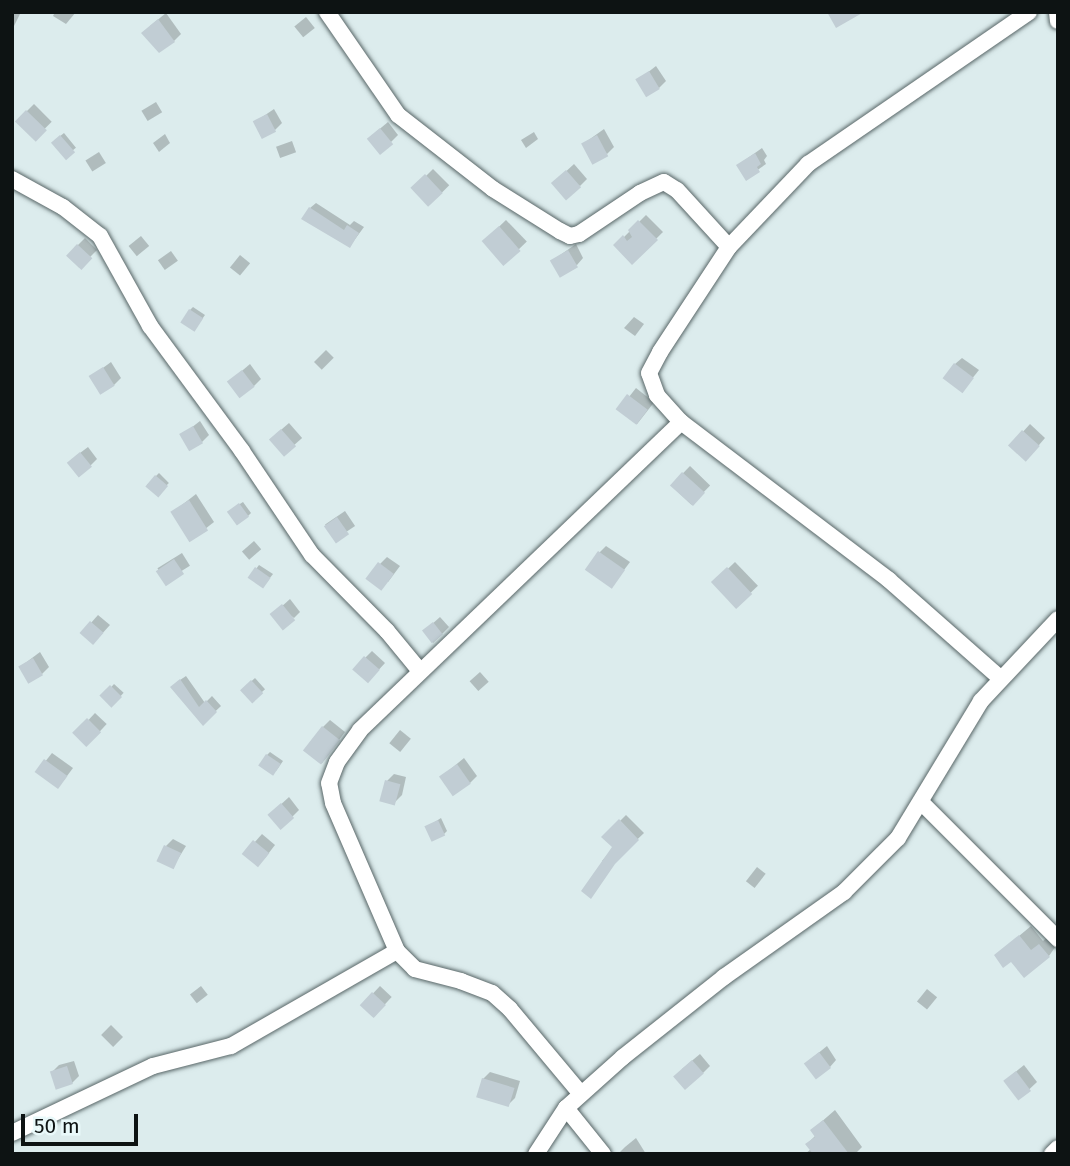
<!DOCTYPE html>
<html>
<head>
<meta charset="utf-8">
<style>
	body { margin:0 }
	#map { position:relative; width:1070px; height:1166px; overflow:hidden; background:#dceced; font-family:"Fira Sans",sans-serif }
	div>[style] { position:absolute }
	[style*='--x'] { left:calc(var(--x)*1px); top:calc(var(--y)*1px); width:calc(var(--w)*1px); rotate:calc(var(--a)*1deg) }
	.shadow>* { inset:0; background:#0003; transform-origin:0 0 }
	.building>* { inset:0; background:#c1cdd4; transform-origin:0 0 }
	.roads { filter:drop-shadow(0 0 2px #586667) drop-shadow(0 0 2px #586667) }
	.minor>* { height:16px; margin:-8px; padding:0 8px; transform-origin:8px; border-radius:8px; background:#fff }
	span { translate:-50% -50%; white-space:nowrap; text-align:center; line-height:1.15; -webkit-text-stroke:5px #e9f9fa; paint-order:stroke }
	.frame { position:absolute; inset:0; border:14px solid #0d1313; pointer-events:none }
	.scale { position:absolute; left:21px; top:1114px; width:117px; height:32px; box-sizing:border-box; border:4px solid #0d1313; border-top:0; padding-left:9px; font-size:21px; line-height:24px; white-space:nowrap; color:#0d1313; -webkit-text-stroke:5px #e9f9fa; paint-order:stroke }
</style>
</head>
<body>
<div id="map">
	<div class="shadow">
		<i style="clip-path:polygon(12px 12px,21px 12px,12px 30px)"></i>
		<i style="clip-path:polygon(55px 12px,76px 12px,66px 24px,53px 16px)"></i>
		<i style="clip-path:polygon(166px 13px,181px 34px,174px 41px,150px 26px)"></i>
		<i style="left:306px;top:17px;width:14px;height:15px;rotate:51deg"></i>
		<i style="clip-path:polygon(656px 66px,666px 81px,659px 88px,638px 80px)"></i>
		<i style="left:156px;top:102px;width:12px;height:17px;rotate:59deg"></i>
		<i style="left:34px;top:104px;width:25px;height:24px;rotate:45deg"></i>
		<i style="clip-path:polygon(274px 109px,282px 123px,275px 130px,255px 122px)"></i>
		<i style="clip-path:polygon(388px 122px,398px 135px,391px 142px,376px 132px)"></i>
		<i style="clip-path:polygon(604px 129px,614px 147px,607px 154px,583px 144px)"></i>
		<i style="clip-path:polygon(534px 132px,538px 139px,526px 148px,521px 140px)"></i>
		<i style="left:64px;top:133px;width:19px;height:14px;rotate:51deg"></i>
		<i style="clip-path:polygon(165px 134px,170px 143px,159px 152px,153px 143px)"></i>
		<i style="left:292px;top:141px;width:12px;height:17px;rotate:70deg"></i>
		<i style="clip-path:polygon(762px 148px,767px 156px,764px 160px,766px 164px,746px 178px,738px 165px)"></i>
		<i style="left:99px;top:152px;width:13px;height:16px;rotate:58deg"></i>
		<i style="clip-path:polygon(574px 164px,587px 179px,580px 186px,561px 176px)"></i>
		<i style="left:433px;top:169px;width:23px;height:27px;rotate:45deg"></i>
		<i style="clip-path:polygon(316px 203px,350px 225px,354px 221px,364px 227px,350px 246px,310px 208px)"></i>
		<i style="left:646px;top:215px;width:24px;height:43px;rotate:45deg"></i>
		<i style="left:506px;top:220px;width:30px;height:30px;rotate:46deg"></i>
		<i style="left:141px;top:236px;width:13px;height:16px;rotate:51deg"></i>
		<i style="left:85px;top:238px;width:17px;height:25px;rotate:45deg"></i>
		<i style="clip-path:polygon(576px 244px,583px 258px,577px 265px,553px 260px)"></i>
		<i style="left:171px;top:251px;width:12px;height:16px;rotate:55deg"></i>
		<i style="left:240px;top:255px;width:13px;height:16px;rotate:39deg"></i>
		<i style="clip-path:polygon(193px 307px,205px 315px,197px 326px,190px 310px)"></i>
		<i style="clip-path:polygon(634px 317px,644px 324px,635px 336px,624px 328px)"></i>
		<i style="left:326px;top:350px;width:11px;height:17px;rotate:45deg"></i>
		<i style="clip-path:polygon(962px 358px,979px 370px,963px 390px,955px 364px)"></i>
		<i style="clip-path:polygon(111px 362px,121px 378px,114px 385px,92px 376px)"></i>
		<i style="clip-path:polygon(250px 364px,261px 379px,254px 386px,230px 381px)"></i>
		<i style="left:636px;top:388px;width:23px;height:28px;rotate:38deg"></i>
		<i style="clip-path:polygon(200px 421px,209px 435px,202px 442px,182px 435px)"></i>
		<i style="left:289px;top:423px;width:20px;height:23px;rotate:49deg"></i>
		<i style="clip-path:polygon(1030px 424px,1045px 438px,1033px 452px,1011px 445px)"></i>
		<i style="clip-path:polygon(88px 447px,97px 459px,90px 466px,76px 456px)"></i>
		<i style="left:690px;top:466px;width:28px;height:27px;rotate:44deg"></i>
		<i style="left:159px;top:473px;width:14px;height:17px;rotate:45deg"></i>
		<i style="clip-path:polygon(196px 494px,214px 522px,191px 540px,173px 512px)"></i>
		<i style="clip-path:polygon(243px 502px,251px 513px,248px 516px,232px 509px)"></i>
		<i style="left:345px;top:511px;width:18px;height:24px;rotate:56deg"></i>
		<i style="left:254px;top:541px;width:11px;height:16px;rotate:49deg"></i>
		<i style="clip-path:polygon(606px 546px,630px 562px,612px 586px,599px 553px)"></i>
		<i style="left:182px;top:553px;width:15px;height:29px;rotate:58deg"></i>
		<i style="clip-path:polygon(387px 557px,400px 566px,388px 582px,380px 564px)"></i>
		<i style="left:735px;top:562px;width:33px;height:30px;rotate:46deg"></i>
		<i style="clip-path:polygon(259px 565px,273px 574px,266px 583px,250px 577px)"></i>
		<i style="clip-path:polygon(290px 599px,300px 612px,294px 618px,280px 608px)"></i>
		<i style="clip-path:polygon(98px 615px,110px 625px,100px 636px,82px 633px)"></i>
		<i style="clip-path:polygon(440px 617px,449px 627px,433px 643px,431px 625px)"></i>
		<i style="clip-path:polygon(372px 651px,385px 663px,374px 675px,365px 658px)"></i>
		<i style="clip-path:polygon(40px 652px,49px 667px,42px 674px,20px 667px)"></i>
		<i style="left:480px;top:672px;width:13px;height:14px;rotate:48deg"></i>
		<i style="clip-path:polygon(186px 676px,205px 703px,212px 696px,221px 706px,203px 723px,177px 682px)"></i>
		<i style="left:255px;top:678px;width:15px;height:17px;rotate:48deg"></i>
		<i style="left:114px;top:684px;width:13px;height:17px;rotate:42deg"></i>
		<i style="left:95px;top:713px;width:16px;height:28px;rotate:43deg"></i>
		<i style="clip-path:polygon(330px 720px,345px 732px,322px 763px,323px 727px)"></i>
		<i style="left:400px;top:730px;width:14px;height:17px;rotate:39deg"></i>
		<i style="clip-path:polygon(270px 752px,283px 761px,276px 771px,267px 755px)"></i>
		<i style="clip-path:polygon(52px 753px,73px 768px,64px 780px,37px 772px)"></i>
		<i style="clip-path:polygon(464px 758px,477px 776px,470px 783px,441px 777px)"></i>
		<i style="clip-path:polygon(394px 774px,406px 777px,402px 795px,395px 802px,387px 781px)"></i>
		<i style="clip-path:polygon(289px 797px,299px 810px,292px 817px,277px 808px)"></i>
		<i style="clip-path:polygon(626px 815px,644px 833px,620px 856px,604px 863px,602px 861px,614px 847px,604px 837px)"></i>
		<i style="clip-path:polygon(441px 818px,447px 831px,444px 834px,427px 827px)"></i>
		<i style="clip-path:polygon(262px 834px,275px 845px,265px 858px,244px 854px)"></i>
		<i style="clip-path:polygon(173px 839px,186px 846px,173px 867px,166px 846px)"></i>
		<i style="left:757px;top:867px;width:11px;height:18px;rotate:38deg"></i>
		<i style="clip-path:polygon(1031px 926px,1043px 941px,1051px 934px,1058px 943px,1049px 956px,996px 955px)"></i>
		<i style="left:201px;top:986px;width:11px;height:14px;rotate:52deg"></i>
		<i style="left:380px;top:986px;width:16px;height:26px;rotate:43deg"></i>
		<i style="left:927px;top:989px;width:13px;height:16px;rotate:39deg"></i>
		<i style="left:111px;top:1025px;width:17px;height:14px;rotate:45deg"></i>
		<i style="clip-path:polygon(827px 1046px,836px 1060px,830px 1067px,806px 1063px)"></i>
		<i style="clip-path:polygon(700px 1054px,710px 1066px,703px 1073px,682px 1069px)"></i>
		<i style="clip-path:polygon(74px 1061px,79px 1076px,72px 1083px,52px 1072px,59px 1065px)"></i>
		<i style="clip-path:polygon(1024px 1065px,1037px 1082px,1020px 1098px,1013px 1074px)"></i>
		<i style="clip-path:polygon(490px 1072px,520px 1081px,515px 1098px,508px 1105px,483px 1079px)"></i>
		<i style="clip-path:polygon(835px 1110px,862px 1147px,855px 1154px,805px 1154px,811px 1149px,807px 1144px,816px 1135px,812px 1130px)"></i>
		<i style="clip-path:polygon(636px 1138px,646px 1154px,618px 1154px,625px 1147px)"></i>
	</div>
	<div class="building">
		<i style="clip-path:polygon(827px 12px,864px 12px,836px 28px)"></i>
		<i style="clip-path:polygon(158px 19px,175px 42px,159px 53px,141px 33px)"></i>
		<i style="left:649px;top:71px;width:21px;height:16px;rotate:59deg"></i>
		<i style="left:26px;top:110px;width:29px;height:16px;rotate:44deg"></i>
		<i style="left:267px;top:114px;width:20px;height:16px;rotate:63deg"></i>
		<i style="left:380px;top:128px;width:21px;height:17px;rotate:51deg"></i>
		<i style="left:60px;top:135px;width:23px;height:12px;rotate:49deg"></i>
		<i style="left:597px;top:135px;width:24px;height:18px;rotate:62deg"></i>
		<i style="clip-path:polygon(755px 153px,761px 164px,757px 167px,760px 172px,746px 181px,736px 165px)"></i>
		<i style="left:566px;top:170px;width:23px;height:20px;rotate:49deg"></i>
		<i style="left:425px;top:174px;width:26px;height:20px;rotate:47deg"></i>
		<i style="clip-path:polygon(309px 207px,344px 230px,347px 225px,359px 233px,350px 248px,301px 219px)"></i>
		<i style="clip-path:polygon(638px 220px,658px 240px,632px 265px,613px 245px,623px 235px,627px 241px,632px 237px,628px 230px)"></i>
		<i style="left:499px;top:226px;width:33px;height:23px;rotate:49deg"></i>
		<i style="left:77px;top:244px;width:21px;height:16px;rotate:43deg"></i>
		<i style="left:568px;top:250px;width:20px;height:21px;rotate:60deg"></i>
		<i style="left:189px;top:309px;width:17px;height:16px;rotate:33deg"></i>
		<i style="left:954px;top:363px;width:25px;height:19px;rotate:37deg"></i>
		<i style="left:103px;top:367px;width:22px;height:17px;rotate:58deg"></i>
		<i style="left:242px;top:370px;width:21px;height:19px;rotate:53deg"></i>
		<i style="left:627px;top:394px;width:26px;height:19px;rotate:37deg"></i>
		<i style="left:193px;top:426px;width:20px;height:16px;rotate:60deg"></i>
		<i style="left:281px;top:429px;width:23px;height:16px;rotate:49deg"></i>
		<i style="left:1022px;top:430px;width:24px;height:21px;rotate:42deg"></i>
		<i style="left:80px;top:452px;width:19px;height:17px;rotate:51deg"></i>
		<i style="left:682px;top:472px;width:31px;height:18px;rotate:42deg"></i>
		<i style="left:155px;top:475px;width:17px;height:15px;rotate:40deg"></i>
		<i style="left:189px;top:500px;width:36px;height:22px;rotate:58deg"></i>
		<i style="left:239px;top:503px;width:17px;height:15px;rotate:54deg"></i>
		<i style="left:337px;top:517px;width:21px;height:16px;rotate:55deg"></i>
		<i style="left:598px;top:551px;width:33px;height:23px;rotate:35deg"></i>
		<i style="left:174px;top:559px;width:18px;height:22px;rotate:56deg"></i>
		<i style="left:378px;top:562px;width:20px;height:21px;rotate:37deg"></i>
		<i style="left:255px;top:567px;width:19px;height:13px;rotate:35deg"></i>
		<i style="left:727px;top:567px;width:37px;height:22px;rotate:47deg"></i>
		<i style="left:282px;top:604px;width:21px;height:16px;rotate:51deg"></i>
		<i style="left:90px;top:621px;width:18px;height:16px;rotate:41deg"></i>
		<i style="left:433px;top:622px;width:16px;height:14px;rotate:52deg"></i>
		<i style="left:364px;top:656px;width:21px;height:18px;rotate:41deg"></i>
		<i style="left:33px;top:658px;width:20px;height:17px;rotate:60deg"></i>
		<i style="clip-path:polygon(180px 679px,199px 707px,206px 700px,217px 712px,203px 726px,170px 687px)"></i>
		<i style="left:251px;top:680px;width:18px;height:15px;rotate:47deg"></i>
		<i style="left:110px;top:685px;width:17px;height:15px;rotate:45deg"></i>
		<i style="left:87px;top:718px;width:20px;height:21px;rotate:45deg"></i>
		<i style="left:322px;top:726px;width:23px;height:31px;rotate:38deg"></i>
		<i style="left:266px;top:754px;width:18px;height:14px;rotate:34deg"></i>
		<i style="left:44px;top:759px;width:29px;height:16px;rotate:36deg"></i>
		<i style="left:457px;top:764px;width:24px;height:22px;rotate:55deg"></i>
		<i style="left:385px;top:780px;width:16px;height:22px;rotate:15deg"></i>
		<i style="left:281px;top:803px;width:20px;height:18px;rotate:49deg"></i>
		<i style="clip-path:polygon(619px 819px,639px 840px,615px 864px,591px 899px,581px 891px,612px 847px,601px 837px)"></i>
		<i style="left:438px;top:820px;width:17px;height:15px;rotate:65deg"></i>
		<i style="left:253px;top:840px;width:21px;height:18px;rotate:39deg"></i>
		<i style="left:164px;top:845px;width:19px;height:18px;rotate:25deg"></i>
		<i style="clip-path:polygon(1019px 935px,1031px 950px,1039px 944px,1050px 957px,1024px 978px,1011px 962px,1003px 968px,994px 955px)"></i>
		<i style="left:372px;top:992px;width:19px;height:18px;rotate:43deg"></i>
		<i style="left:819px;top:1052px;width:20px;height:19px;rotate:53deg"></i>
		<i style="left:692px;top:1060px;width:18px;height:25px;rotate:49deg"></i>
		<i style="left:67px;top:1066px;width:19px;height:18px;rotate:72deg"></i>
		<i style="left:1016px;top:1071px;width:25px;height:16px;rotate:53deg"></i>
		<i style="left:482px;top:1078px;width:34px;height:20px;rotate:17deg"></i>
		<i style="clip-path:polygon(823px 1120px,849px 1154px,813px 1154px,805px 1144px,815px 1137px,810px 1130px)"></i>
	</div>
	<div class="roads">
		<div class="minor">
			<i style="--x:327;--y:12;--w:125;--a:55.4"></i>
			<i style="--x:398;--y:115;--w:120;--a:37.9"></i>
			<i style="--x:493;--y:189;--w:79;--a:32.1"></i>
			<i style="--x:560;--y:231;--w:11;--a:27"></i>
			<i style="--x:570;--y:236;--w:9;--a:-13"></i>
			<i style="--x:579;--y:234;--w:73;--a:-33.9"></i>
			<i style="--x:640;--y:193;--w:26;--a:-25"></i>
			<i style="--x:664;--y:182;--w:15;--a:32"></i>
			<i style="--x:677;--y:190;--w:77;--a:47.6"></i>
			<i style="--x:1057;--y:12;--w:9;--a:84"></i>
			<i style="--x:12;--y:179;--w:58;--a:28.8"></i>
			<i style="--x:63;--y:207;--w:47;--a:38.1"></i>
			<i style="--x:100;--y:236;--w:103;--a:60.9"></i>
			<i style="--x:150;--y:326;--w:155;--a:53.6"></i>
			<i style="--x:242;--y:451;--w:125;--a:56.1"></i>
			<i style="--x:312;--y:555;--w:107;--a:45.4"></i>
			<i style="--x:387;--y:631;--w:52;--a:50.5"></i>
			<i style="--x:681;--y:422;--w:36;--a:-132"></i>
			<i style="--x:657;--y:395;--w:23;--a:-110"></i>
			<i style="--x:649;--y:373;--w:24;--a:-62"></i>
			<i style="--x:660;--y:352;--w:126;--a:-56.7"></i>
			<i style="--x:729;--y:247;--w:115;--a:-46.4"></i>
			<i style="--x:808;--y:164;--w:268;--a:-34.5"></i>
			<i style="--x:921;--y:802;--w:194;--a:45"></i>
			<i style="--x:581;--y:1094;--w:111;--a:-129.9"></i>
			<i style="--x:510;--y:1009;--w:24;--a:-138"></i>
			<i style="--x:492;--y:993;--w:33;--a:-159"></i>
			<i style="--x:461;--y:981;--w:48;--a:-165.4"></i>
			<i style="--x:415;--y:969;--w:25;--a:-135"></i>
			<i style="--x:397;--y:951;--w:161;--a:-113.4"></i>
			<i style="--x:333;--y:803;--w:20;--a:-101"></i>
			<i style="--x:329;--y:783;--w:22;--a:-69"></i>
			<i style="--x:337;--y:762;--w:39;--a:-54"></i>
			<i style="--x:360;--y:730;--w:445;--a:-43.8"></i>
			<i style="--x:681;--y:422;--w:261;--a:37.2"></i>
			<i style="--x:889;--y:580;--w:148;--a:41.4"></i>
			<i style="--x:566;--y:1108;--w:59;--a:51.2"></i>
			<i style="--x:12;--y:1133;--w:156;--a:-25.4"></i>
			<i style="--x:153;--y:1066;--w:81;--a:-14.4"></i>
			<i style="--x:231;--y:1046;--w:191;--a:-29.8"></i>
			<i style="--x:536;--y:1154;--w:55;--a:-56.9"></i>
			<i style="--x:566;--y:1108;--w:76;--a:-41.8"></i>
			<i style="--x:623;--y:1057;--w:129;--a:-38.4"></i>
			<i style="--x:724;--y:977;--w:147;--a:-35.3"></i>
			<i style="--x:844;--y:892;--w:76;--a:-45"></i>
			<i style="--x:898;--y:838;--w:160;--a:-58.8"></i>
			<i style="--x:981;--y:701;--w:112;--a:-46.8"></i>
			<i style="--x:1052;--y:1154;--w:8;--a:-45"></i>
		</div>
	</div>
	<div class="frame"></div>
	<div class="scale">50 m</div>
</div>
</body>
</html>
